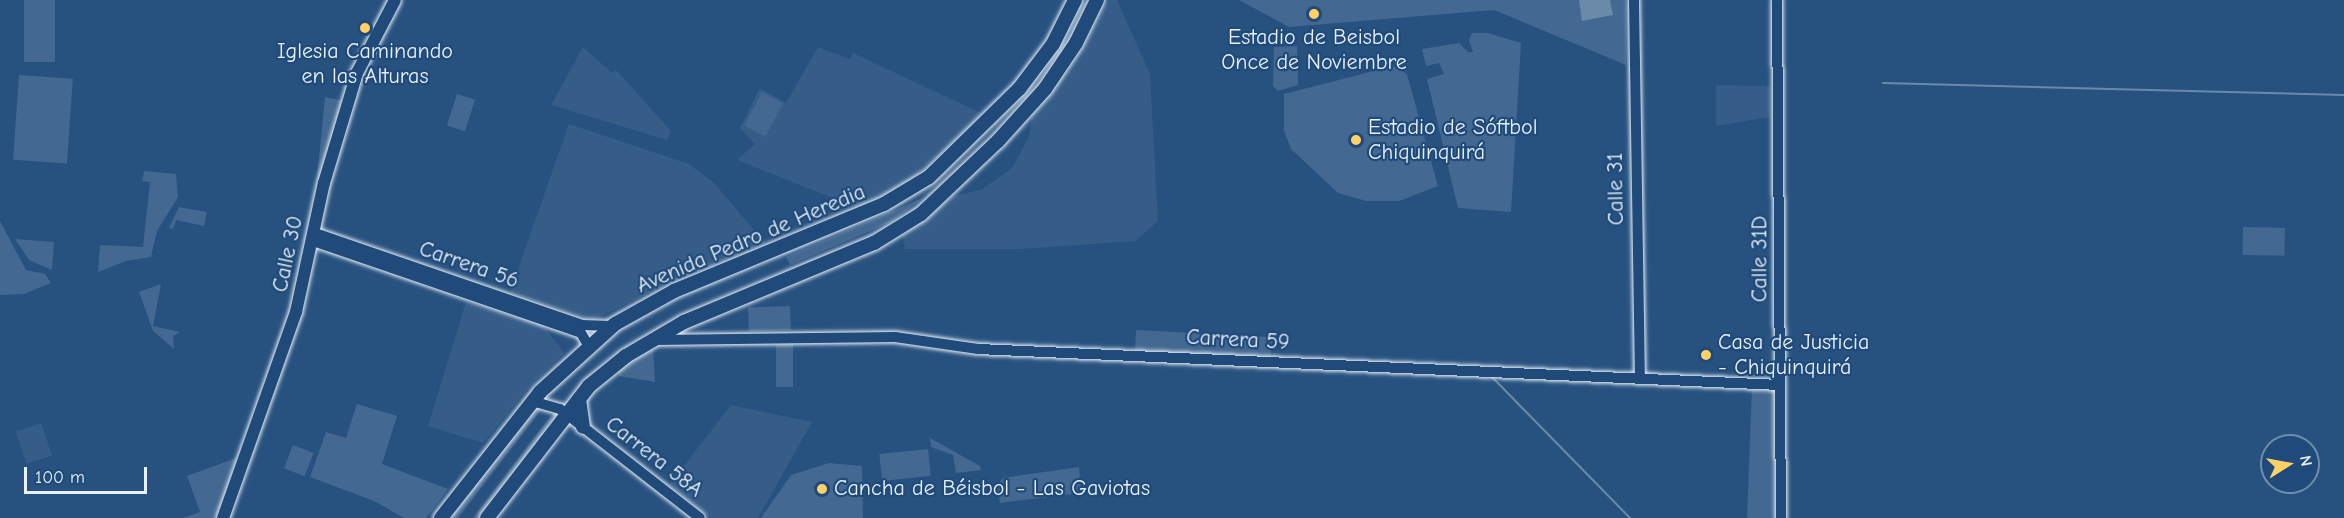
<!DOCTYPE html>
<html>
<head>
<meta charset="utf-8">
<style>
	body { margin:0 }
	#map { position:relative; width:2344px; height:518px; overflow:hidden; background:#27517f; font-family:"Comic Neue",sans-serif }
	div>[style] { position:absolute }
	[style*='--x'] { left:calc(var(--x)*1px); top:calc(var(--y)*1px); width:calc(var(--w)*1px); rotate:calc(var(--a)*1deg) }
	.built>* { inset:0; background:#355d88; transform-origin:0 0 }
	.green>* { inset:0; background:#436891; transform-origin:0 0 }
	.water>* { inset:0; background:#6b8aaa }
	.stream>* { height:2px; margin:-1px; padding:0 1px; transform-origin:1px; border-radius:1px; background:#6b8aaa }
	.roads { filter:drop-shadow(0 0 2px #e8f1f8) drop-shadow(0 0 2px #e8f1f8) }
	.tertiary>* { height:10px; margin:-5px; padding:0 5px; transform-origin:5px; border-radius:5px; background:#1f4a7a }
	.secondary>* { height:12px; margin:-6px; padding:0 6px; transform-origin:6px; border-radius:6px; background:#1f4a7a }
	.trunk>* { height:14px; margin:-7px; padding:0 7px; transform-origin:7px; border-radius:7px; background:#1f4a7a }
	.dots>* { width:16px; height:16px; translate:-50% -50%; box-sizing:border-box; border:3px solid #1f4a7a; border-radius:50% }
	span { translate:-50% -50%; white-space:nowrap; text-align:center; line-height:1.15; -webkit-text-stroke:4.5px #1f4a7a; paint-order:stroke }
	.poi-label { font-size:22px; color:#e8f1f8 }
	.left { translate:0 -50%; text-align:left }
	.street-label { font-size:22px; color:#e8f1f8 }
	.north { position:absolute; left:2260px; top:434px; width:60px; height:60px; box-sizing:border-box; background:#1f4a7a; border:2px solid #6f8dac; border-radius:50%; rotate:79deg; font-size:16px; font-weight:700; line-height:24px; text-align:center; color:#e8f1f8 }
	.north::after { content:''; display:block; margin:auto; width:21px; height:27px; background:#ffd166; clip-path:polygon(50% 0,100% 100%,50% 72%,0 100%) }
	.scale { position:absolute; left:24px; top:467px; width:123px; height:27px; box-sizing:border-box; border:3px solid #e8f1f8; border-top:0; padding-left:8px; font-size:18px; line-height:21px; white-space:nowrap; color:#e8f1f8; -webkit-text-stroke:4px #1f4a7a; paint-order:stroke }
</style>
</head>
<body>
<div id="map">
	<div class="built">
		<i style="clip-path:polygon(1109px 0,1117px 0,1150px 74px,1158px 221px,1135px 241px,1021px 249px,905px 249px,903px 235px,953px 196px,981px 190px,1012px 168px,1029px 137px,1032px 116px,1077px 58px)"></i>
		<i style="clip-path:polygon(583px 47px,612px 73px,616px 70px,671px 131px,667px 140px,551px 105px)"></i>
		<i style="clip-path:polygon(818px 47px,850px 59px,853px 53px,985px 115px,904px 186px,858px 208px,737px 160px,755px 144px,740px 128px,760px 88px,786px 103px)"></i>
		<i style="clip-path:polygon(1716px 85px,1770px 86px,1770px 117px,1716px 126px)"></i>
		<i style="clip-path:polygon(569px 124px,689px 164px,715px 184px,765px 243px,667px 284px,593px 320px,510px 292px)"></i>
		<i style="clip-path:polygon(466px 302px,543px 325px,564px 353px,528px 388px,483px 443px,428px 426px)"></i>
		<i style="clip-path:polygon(731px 405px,812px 422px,758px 518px,711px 518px,669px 485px)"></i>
		<i style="left:41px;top:423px;width:34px;height:27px;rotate:71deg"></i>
	</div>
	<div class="green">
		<i style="left:24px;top:0;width:31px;height:62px"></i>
		<i style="clip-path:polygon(1239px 0,1626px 0,1626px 65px,1494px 10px,1289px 27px)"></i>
		<i style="clip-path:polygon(1472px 33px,1488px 33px,1521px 43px,1511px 212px,1458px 208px,1427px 79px,1444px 74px,1439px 63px,1426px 66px,1422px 49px,1459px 43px,1468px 52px,1473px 52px,1469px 40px)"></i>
		<i style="clip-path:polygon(1297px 46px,1298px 85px,1278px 91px,1273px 86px,1274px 47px)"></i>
		<i style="clip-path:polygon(1393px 66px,1407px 74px,1438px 186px,1399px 201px,1366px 201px,1338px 193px,1291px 149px,1284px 131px,1284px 94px)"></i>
		<i style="left:19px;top:75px;width:54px;height:85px;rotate:4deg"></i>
		<i style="left:762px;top:92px;width:24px;height:38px;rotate:28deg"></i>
		<i style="left:457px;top:94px;width:19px;height:33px;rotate:18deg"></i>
		<i style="clip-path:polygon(325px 97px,344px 101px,321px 179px,317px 179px)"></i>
		<i style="clip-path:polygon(144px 171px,176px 174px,178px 197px,157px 231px,151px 257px,126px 261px,98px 272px,100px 245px,143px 247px,150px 182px,142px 181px)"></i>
		<i style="clip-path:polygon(923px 198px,891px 222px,790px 265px,786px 257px)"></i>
		<i style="clip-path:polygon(179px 207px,207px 212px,204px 226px,176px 220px,173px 229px,169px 228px)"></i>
		<i style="clip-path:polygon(0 221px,26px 270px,45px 274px,51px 283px,24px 294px,0 295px)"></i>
		<i style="left:2243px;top:227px;width:42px;height:28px;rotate:1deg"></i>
		<i style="clip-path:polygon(15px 239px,54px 242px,52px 270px,29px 260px)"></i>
		<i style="clip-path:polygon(161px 284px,153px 326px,180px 332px,173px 336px,174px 349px,153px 331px,139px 292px)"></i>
		<i style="left:790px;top:306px;width:24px;height:42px;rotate:88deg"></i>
		<i style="left:1136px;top:330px;width:136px;height:21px;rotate:3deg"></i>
		<i style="left:776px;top:344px;width:17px;height:43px"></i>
		<i style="clip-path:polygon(653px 347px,655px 382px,619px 376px,616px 369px)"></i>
		<i style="clip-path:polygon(1752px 386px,1776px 387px,1777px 518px,1747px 518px)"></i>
		<i style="clip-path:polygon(357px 404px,397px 416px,382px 464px,448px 489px,426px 518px,404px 518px,374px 501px,310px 477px,326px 432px,346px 438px)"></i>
		<i style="clip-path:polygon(533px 404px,544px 406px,458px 518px,448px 518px)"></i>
		<i style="clip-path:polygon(553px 413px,558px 416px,483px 518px,473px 518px)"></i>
		<i style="clip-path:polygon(930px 438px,980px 466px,981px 470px,956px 473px,953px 455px,931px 447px)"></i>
		<i style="left:293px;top:445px;width:22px;height:25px;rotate:21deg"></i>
		<i style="left:928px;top:449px;width:27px;height:49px;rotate:84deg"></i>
		<i style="clip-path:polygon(239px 457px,242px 458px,217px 518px,183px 518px,200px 512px,187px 476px)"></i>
		<i style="clip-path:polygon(829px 463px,862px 466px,863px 518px,761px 518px,791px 475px)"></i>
		<i style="clip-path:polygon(1079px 467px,1081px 493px,1000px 503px,997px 485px,1003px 478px)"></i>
	</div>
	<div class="water">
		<i style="clip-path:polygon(1579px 0,1610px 0,1613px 15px,1582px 21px)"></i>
	</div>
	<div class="stream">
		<i style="--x:1883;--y:83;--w:461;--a:1.5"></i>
		<i style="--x:1491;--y:376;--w:199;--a:45.6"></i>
	</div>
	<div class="roads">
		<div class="tertiary">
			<i style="--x:1634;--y:0;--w:378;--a:89.1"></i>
			<i style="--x:1777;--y:0;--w:518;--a:89.56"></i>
			<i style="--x:315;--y:233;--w:282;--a:19"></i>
			<i style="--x:582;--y:325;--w:30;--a:2"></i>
			<i style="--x:313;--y:241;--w:283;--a:18.9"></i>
			<i style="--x:581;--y:333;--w:14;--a:60"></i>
			<i style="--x:655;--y:340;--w:240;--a:-0.7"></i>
			<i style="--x:895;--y:337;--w:84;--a:8.2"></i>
			<i style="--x:978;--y:349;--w:803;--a:2.57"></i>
			<i style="--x:532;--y:401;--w:29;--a:16"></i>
			<i style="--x:560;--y:409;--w:177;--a:37.9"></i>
		</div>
		<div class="secondary">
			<i style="--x:223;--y:518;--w:219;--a:-70.5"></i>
			<i style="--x:296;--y:312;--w:132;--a:-77.8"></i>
			<i style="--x:324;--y:183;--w:115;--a:-73.3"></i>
			<i style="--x:357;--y:73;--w:82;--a:-62.5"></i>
		</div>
		<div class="trunk">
			<i style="--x:579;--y:399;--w:28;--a:82"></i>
			<i style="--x:441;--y:518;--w:160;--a:-51.8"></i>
			<i style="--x:540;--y:392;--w:101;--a:-42.2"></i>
			<i style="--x:615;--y:324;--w:68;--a:-29.2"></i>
			<i style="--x:674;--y:291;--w:227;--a:-22.5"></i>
			<i style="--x:884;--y:204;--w:52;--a:-31"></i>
			<i style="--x:929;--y:177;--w:126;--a:-44.4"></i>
			<i style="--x:1019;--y:89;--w:56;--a:-52.9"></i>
			<i style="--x:1053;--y:44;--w:49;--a:-63.4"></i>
			<i style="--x:487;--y:518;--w:167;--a:-52.3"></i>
			<i style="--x:589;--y:386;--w:48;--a:-39"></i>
			<i style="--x:626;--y:356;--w:67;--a:-30.4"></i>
			<i style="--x:684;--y:322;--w:206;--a:-22.6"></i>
			<i style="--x:874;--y:243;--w:55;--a:-31.7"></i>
			<i style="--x:921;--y:214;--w:106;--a:-43.5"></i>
			<i style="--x:998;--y:141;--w:70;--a:-47.9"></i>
			<i style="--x:1045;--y:89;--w:55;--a:-56"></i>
			<i style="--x:1076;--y:43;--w:48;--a:-64"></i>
		</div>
	</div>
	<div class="dots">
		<i style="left:1314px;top:14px;background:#ffd166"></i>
		<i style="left:365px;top:28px;background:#ffd166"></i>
		<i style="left:1356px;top:140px;background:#ffd166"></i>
		<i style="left:1706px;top:355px;background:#ffd166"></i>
		<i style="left:822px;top:489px;background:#ffd166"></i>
	</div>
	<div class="poi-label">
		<span style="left:1314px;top:50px">Estadio de Beisbol<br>Once de Noviembre</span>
		<span style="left:365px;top:64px">Iglesia Caminando<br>en las Alturas</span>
		<span class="left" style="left:1368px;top:140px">Estadio de Sóftbol<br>Chiquinquirá</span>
		<span class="left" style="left:1718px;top:355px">Casa de Justicia<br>- Chiquinquirá</span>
		<span class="left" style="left:834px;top:489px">Cancha de Béisbol - Las Gaviotas</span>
	</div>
	<div class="street-label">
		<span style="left:1616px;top:189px;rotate:-91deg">Calle 31</span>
		<span style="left:751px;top:239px;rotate:-23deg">Avenida Pedro de Heredia</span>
		<span style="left:288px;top:254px;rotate:-78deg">Calle 30</span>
		<span style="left:1760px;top:259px;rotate:-90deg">Calle 31D</span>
		<span style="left:469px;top:265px;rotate:19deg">Carrera 56</span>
		<span style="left:1238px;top:340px;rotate:3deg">Carrera 59</span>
		<span style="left:654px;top:457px;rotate:38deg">Carrera 58A</span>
	</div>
	<div class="north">N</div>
	<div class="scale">100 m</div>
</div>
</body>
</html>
